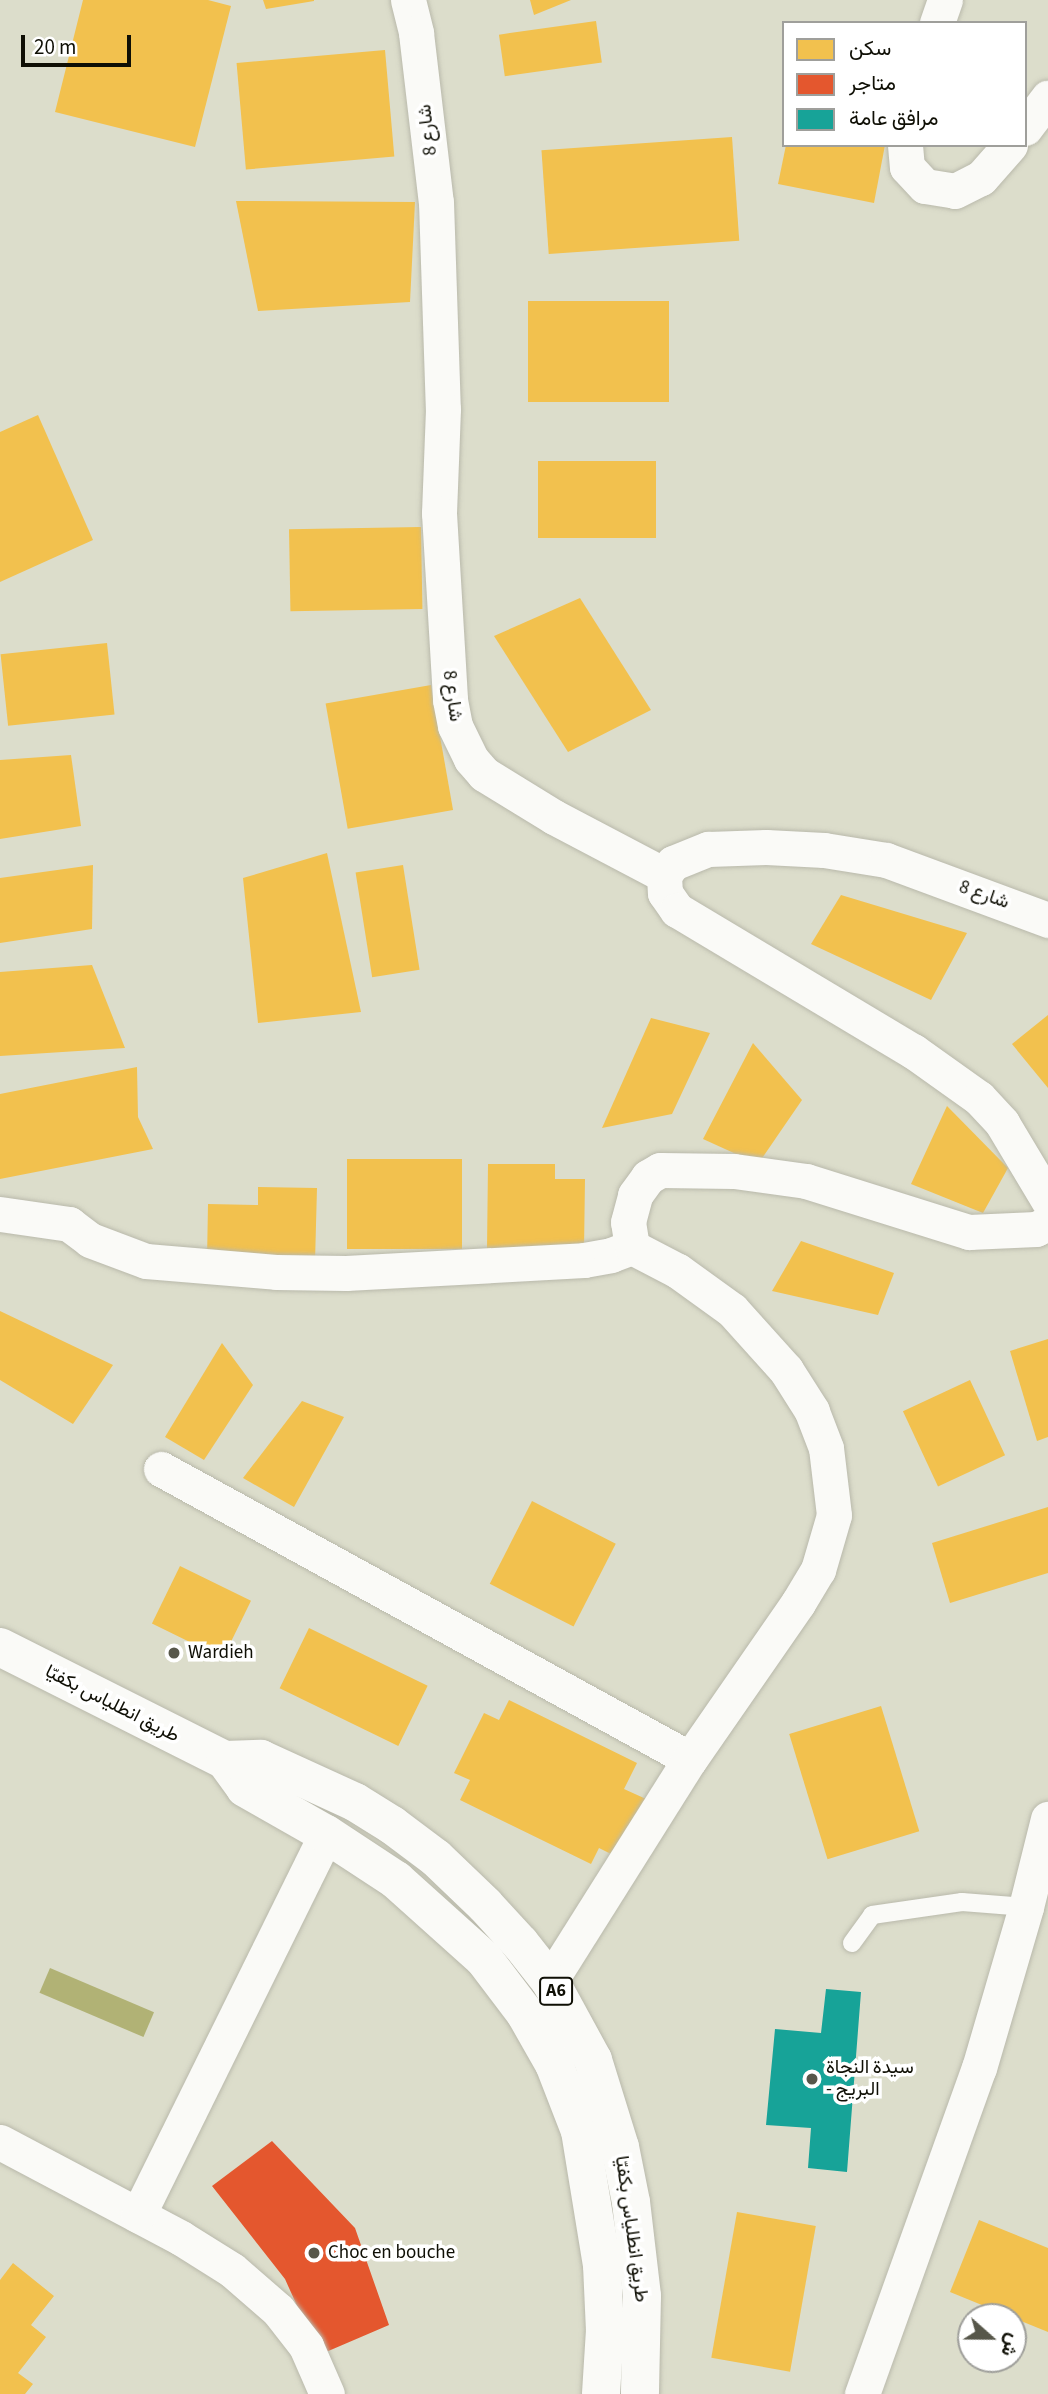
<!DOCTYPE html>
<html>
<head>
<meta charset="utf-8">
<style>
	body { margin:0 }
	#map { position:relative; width:1048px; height:2394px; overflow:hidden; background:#dcddcb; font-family:"Source Sans 3",Vazirmatn,sans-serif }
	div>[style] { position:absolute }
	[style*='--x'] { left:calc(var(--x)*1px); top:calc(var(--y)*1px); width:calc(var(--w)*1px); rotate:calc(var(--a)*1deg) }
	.water>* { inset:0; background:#b1b275; transform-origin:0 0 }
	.homes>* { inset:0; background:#f2c14e; transform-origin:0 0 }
	.shops>* { inset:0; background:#e4572e }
	.public>* { inset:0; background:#17a398 }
	.roads { filter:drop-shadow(0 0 2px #b9b9ab) drop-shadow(0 0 2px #b9b9ab) }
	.lane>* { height:18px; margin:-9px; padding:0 9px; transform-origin:9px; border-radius:9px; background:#fafaf7 }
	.street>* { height:35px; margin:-17.5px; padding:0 17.5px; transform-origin:17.5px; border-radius:17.5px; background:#fafaf7 }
	.highway>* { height:38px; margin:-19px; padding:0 19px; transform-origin:19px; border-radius:19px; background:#fafaf7 }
	.dots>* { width:19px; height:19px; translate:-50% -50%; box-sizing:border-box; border:4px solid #fff; border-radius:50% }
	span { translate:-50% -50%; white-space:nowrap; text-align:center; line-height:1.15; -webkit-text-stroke:7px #fff; paint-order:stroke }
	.shield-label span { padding:2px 5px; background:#fff; border:2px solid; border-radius:5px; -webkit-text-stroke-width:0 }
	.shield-label { font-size:18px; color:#0f0f05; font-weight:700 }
	.street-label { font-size:19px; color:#0f0f05 }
	.poi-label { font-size:19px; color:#0f0f05 }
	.left { translate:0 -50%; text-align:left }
	.legend { position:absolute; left:782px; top:21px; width:245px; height:126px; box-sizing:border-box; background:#fff; border:2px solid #9f9f9b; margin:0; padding:9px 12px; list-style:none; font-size:21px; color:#0f0f05 }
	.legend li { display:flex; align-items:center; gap:14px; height:35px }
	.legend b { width:35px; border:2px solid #9f9f9b }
	.north { position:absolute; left:957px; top:2303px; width:70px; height:70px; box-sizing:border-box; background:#fff; border:2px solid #9f9f9b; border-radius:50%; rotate:111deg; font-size:19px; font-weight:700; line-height:28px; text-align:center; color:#0f0f05 }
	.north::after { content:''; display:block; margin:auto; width:24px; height:32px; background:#57574a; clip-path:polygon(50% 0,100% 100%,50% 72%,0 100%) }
	.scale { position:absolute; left:21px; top:35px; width:110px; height:32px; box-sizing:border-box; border:4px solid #0f0f05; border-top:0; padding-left:9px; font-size:21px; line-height:24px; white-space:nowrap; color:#0f0f05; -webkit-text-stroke:5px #fff; paint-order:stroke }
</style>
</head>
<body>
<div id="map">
	<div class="water">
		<i style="left:50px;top:1968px;width:113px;height:27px;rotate:23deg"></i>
	</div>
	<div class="homes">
		<i style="clip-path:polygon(83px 0,208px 0,231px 6px,195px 147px,55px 112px)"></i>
		<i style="clip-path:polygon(263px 0,314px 0,314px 1px,266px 9px)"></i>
		<i style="clip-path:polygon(530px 0,571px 0,534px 15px)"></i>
		<i style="left:596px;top:21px;width:42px;height:98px;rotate:82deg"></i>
		<i style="left:385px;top:50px;width:107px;height:149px;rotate:85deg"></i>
		<i style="left:732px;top:137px;width:104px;height:191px;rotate:86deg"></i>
		<i style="clip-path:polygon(786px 145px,885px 145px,874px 203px,778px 184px)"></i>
		<i style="clip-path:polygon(236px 201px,415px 202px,410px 302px,258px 311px)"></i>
		<i style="left:669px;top:301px;width:101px;height:141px;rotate:90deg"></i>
		<i style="clip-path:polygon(38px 415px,93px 540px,0 582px,0 432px)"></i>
		<i style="left:538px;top:461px;width:118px;height:77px"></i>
		<i style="left:421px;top:527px;width:82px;height:132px;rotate:89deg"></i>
		<i style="clip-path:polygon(580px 598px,651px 710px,568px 752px,494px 636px)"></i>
		<i style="left:107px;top:643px;width:72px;height:107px;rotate:84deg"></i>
		<i style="left:431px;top:685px;width:127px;height:107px;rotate:80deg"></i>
		<i style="clip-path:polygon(71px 755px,81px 826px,0 839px,0 760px)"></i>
		<i style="clip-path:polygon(327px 853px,361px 1012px,258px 1023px,243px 878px)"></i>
		<i style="clip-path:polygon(93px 865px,92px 929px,0 943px,0 878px)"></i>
		<i style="left:403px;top:865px;width:106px;height:48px;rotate:81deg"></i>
		<i style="clip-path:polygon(841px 895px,967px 933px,931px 1000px,811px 944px)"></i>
		<i style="clip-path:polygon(92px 965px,125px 1048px,0 1056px,0 972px)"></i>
		<i style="clip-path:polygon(1048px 1015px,1048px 1088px,1012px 1044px)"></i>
		<i style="clip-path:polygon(651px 1018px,710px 1033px,672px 1114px,602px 1128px)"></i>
		<i style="clip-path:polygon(753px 1043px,802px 1100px,758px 1164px,703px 1139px)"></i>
		<i style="clip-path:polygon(137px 1067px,138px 1117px,153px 1149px,0 1179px,0 1094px)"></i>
		<i style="clip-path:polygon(947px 1106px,1008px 1168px,983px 1213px,911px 1184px)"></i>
		<i style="left:347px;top:1159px;width:115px;height:90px"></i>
		<i style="clip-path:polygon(488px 1164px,555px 1164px,555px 1179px,585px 1179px,584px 1250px,487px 1249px)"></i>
		<i style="clip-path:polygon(258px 1187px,317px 1188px,315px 1262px,207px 1260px,208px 1204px,258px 1205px)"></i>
		<i style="clip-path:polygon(801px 1241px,894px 1273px,878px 1315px,772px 1291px)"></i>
		<i style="clip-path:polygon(0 1311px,113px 1365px,73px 1424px,0 1380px)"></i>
		<i style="clip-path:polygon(1048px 1339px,1048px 1437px,1037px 1441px,1010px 1351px)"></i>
		<i style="clip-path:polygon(222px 1343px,253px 1385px,204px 1460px,165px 1437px)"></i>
		<i style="left:970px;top:1380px;width:83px;height:74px;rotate:65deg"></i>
		<i style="clip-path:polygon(302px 1401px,344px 1417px,294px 1507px,243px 1478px)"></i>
		<i style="left:532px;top:1501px;width:94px;height:93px;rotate:27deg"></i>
		<i style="clip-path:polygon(1048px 1507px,1048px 1573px,950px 1603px,932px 1543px)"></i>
		<i style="left:180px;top:1566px;width:79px;height:64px;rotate:26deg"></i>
		<i style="left:309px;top:1628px;width:132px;height:67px;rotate:26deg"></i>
		<i style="clip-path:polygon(509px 1700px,637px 1763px,624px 1789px,646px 1799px,617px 1857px,599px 1848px,591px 1864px,460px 1800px,470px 1780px,454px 1773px,484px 1713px,499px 1720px)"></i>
		<i style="left:881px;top:1706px;width:131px;height:96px;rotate:73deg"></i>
		<i style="left:737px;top:2212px;width:80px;height:148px;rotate:10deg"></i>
		<i style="clip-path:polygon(979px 2220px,1048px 2248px,1048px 2332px,950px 2292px)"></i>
		<i style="clip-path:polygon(13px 2263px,54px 2296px,31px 2325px,46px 2337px,18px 2373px,33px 2384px,25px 2394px,0 2394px,0 2280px)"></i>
	</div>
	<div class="shops">
		<i style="clip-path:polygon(272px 2141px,355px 2228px,389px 2325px,319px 2355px,285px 2279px,212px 2186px)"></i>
	</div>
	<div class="public">
		<i style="clip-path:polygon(826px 1989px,861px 1992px,847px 2172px,808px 2168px,811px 2128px,766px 2125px,775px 2029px,821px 2033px)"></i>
	</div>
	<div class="roads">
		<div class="lane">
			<i style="--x:852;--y:1943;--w:34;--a:-54"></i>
			<i style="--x:872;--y:1915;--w:91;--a:-8.2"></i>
			<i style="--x:962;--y:1902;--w:64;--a:4.5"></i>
		</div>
		<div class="street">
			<i style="--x:408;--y:0;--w:34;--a:76"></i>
			<i style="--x:416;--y:33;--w:170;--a:83.3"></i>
			<i style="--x:436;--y:202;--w:207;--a:88.1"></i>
			<i style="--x:443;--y:409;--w:104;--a:92.2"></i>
			<i style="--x:439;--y:513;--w:187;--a:86.6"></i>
			<i style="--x:450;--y:700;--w:26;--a:79"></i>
			<i style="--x:455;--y:726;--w:37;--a:64"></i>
			<i style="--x:471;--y:759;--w:20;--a:49"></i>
			<i style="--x:484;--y:774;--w:82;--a:31.6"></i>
			<i style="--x:554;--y:817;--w:124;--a:27.8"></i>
			<i style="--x:664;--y:875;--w:15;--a:-53"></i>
			<i style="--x:673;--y:863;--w:38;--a:-22"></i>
			<i style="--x:708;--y:849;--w:58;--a:-2"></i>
			<i style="--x:766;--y:847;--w:58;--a:3"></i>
			<i style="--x:824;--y:850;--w:63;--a:9.2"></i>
			<i style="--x:886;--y:860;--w:173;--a:20.3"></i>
			<i style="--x:937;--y:23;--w:24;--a:-71"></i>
			<i style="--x:1025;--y:128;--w:38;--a:-53"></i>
			<i style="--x:905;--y:145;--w:22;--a:85"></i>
			<i style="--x:907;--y:167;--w:26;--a:47"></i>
			<i style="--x:925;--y:186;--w:30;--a:9"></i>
			<i style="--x:955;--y:191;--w:29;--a:-27"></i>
			<i style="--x:981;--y:178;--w:44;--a:-48.7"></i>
			<i style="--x:664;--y:875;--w:18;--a:87"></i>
			<i style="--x:665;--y:893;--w:21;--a:55"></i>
			<i style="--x:677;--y:910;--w:275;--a:30.9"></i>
			<i style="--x:913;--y:1051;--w:81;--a:35.5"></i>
			<i style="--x:979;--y:1098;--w:34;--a:47"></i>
			<i style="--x:1002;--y:1123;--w:90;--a:59.1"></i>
			<i style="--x:0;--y:1214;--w:70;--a:8.2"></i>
			<i style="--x:69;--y:1224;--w:26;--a:37"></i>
			<i style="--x:90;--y:1240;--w:60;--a:20.6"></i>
			<i style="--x:146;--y:1261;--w:130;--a:4.8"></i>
			<i style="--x:276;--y:1272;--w:70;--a:0.8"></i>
			<i style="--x:346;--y:1273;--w:238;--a:-3.1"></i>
			<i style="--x:584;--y:1260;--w:27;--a:-10"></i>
			<i style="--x:611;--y:1255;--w:22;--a:-21"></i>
			<i style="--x:161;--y:1469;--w:603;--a:28.73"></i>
			<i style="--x:550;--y:1981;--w:262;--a:-57.8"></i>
			<i style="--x:690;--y:1759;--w:190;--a:-55.3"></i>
			<i style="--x:798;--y:1603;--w:39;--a:-59"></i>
			<i style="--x:818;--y:1570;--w:57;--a:-73.8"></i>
			<i style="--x:834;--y:1515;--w:67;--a:-96.8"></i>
			<i style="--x:826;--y:1448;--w:40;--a:-111"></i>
			<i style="--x:812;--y:1411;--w:49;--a:-122.4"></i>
			<i style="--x:786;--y:1370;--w:81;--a:-132"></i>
			<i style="--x:732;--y:1310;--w:67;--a:-144.2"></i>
			<i style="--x:678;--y:1271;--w:52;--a:-152.4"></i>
			<i style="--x:632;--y:1247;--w:25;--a:-99"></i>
			<i style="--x:628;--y:1222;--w:28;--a:-75"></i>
			<i style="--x:635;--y:1195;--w:22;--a:-54"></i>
			<i style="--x:648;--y:1177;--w:14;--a:-30"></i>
			<i style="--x:660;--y:1170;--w:74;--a:0.8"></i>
			<i style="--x:734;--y:1171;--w:73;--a:7.9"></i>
			<i style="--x:806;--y:1181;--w:171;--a:17.4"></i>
			<i style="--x:969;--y:1232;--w:67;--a:-2.6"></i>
			<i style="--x:1036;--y:1229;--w:13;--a:-27"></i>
			<i style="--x:0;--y:2142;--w:205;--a:27.9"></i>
			<i style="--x:181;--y:2238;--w:60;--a:32.1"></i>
			<i style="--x:232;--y:2270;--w:61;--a:41"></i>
			<i style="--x:278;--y:2310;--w:46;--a:52.1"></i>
			<i style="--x:306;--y:2346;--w:52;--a:66.4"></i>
			<i style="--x:138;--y:2215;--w:425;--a:-63.7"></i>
			<i style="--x:862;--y:2394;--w:346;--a:-70.3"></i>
			<i style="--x:979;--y:2068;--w:168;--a:-73.7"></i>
			<i style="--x:1026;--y:1907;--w:91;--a:-76"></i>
		</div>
		<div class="highway">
			<i style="--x:0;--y:1647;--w:252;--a:26.7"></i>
			<i style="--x:225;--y:1760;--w:34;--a:54"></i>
			<i style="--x:245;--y:1788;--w:93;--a:29.6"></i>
			<i style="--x:326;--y:1834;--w:84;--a:33.3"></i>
			<i style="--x:396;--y:1880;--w:118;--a:41.9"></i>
			<i style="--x:484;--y:1959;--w:68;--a:52.8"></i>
			<i style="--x:525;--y:2013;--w:59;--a:60.4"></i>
			<i style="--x:554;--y:2064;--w:72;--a:68.8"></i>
			<i style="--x:580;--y:2131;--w:136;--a:80.7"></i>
			<i style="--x:602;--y:2265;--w:65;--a:87.4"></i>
			<i style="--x:605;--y:2330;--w:64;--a:93.6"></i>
			<i style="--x:225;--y:1760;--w:36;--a:-2"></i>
			<i style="--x:261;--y:1759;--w:103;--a:24.6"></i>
			<i style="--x:355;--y:1802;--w:44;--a:31.9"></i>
			<i style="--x:392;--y:1825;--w:55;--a:36.9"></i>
			<i style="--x:436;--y:1858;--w:68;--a:43.8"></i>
			<i style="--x:485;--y:1905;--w:52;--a:47.4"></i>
			<i style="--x:520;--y:1943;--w:48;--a:51.7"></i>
			<i style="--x:550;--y:1981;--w:90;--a:61.4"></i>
			<i style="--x:593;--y:2060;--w:91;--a:72.8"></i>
			<i style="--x:620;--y:2147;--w:56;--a:78.7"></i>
			<i style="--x:631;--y:2202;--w:95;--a:83.3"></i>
			<i style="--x:642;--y:2296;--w:98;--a:91.2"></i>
		</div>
	</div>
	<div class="dots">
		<i style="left:174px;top:1653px;background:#57574a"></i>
		<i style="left:812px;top:2079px;background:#57574a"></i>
		<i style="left:314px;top:2253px;background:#57574a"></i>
	</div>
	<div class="shield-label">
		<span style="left:556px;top:1991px">A6</span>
	</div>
	<div class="street-label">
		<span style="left:428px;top:130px;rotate:-97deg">شارع 8</span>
		<span style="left:452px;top:696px;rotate:82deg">شارع 8</span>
		<span style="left:984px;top:895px;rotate:19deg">شارع 8</span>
		<span style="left:112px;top:1704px;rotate:27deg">طريق انطلياس بكفيّا</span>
		<span style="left:631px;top:2229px;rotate:82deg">طريق انطلياس بكفيّا</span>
	</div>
	<div class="poi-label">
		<span class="left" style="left:188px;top:1653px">Wardieh</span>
		<span class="left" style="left:826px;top:2079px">سيدة النجاة<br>- البريج</span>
		<span class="left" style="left:328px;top:2253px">Choc en bouche</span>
	</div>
	<ul class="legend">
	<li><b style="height:19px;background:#f2c14e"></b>سكن</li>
	<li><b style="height:19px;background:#e4572e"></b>متاجر</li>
	<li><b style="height:19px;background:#17a398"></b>مرافق عامة</li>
	</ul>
	<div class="north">ش</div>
	<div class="scale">20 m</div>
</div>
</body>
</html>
